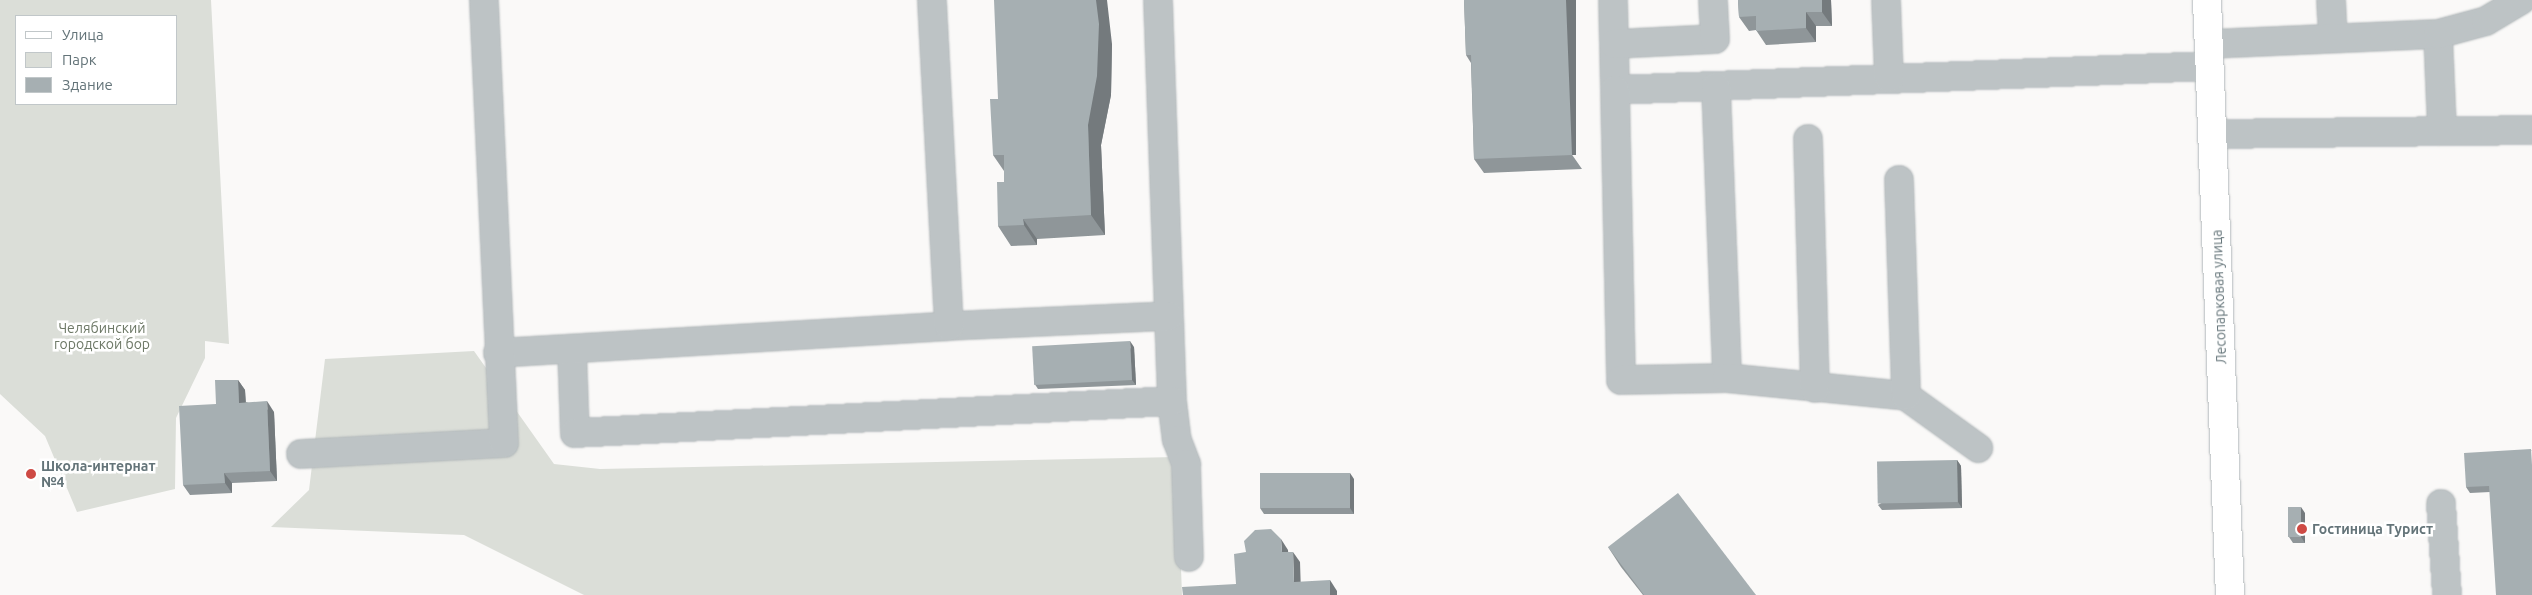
<!DOCTYPE html>
<html>
<head>
<meta charset="utf-8">
<style>
	body { margin:0 }
	#map { position:relative; width:2532px; height:595px; overflow:hidden; background:#faf9f8; font-family:Ubuntu,sans-serif }
	div>[style] { position:absolute }
	[style*='--x'] { left:calc(var(--x)*1px); top:calc(var(--y)*1px); width:calc(var(--w)*1px); rotate:calc(var(--a)*1deg) }
	.green>* { inset:0; background:#dbded8 }
	.roads { filter:drop-shadow(0 0 1px #b2b8ba) drop-shadow(0 0 1px #b2b8ba) }
	.minor>* { height:28px; margin:-14px; padding:0 14px; transform-origin:14px; border-radius:14px; background:#bdc3c5 }
	.major>* { height:28px; margin:-14px; padding:0 14px; transform-origin:14px; border-radius:14px; background:#fff }
	.wall>* { inset:0; background:#8f9699 }
	.shaded-wall>* { inset:0; background:#747a7d; transform-origin:0 0 }
	.building>* { inset:0; background:#a6afb2; transform-origin:0 0 }
	.dots>* { width:14px; height:14px; translate:-50% -50%; box-sizing:border-box; border:2px solid #fff; border-radius:50% }
	span { translate:-50% -50%; white-space:nowrap; text-align:center; line-height:1.15; -webkit-text-stroke:5px #fff; paint-order:stroke }
	.street-label { font-size:14px; color:#647479 }
	.park-label { font-size:14px; color:#6d7866 }
	.poi-label { font-size:14px; color:#647479; font-weight:700 }
	.left { translate:0 -50%; text-align:left }
	.legend { position:absolute; left:15px; top:15px; width:162px; height:90px; box-sizing:border-box; background:#fff; border:1px solid #c1c7c9; margin:0; padding:6px 9px; list-style:none; font-size:15px; color:#647479 }
	.legend li { display:flex; align-items:center; gap:10px; height:25px }
	.legend b { width:25px; border:1px solid #c1c7c9 }
</style>
</head>
<body>
<div id="map">
	<div class="green">
		<i style="clip-path:polygon(evenodd,0 0,211px 0,229px 344px,205px 341px,205px 358px,176px 418px,175px 489px,77px 512px,45px 436px,0 394px,0 0,16px 16px,176px 16px,176px 104px,16px 104px,16px 16px)"></i>
		<i style="clip-path:polygon(474px 351px,554px 464px,600px 469px,1177px 457px,1182px 595px,584px 595px,464px 535px,271px 527px,309px 490px,325px 359px)"></i>
	</div>
	<div class="roads">
		<div class="minor">
			<i style="--x:1158;--y:0;--w:401;--a:88"></i>
			<i style="--x:1172;--y:401;--w:39;--a:83"></i>
			<i style="--x:1177;--y:440;--w:26;--a:69"></i>
			<i style="--x:1186;--y:464;--w:93;--a:88.2"></i>
			<i style="--x:1613;--y:0;--w:90;--a:88.7"></i>
			<i style="--x:1615;--y:90;--w:595;--a:-2.31"></i>
			<i style="--x:1886;--y:0;--w:78;--a:87.8"></i>
			<i style="--x:2331;--y:0;--w:37;--a:87"></i>
			<i style="--x:2438;--y:34;--w:97;--a:87.6"></i>
			<i style="--x:1614;--y:44;--w:101;--a:-2.8"></i>
			<i style="--x:1715;--y:39;--w:39;--a:-93"></i>
			<i style="--x:2209;--y:44;--w:229;--a:-2.5"></i>
			<i style="--x:2438;--y:34;--w:50;--a:-15.2"></i>
			<i style="--x:2486;--y:21;--w:41;--a:-31"></i>
			<i style="--x:1716;--y:87;--w:291;--a:87.8"></i>
			<i style="--x:1615;--y:90;--w:290;--a:88.8"></i>
			<i style="--x:1621;--y:380;--w:106;--a:-1.1"></i>
			<i style="--x:1727;--y:378;--w:180;--a:5.7"></i>
			<i style="--x:1906;--y:396;--w:89;--a:35.8"></i>
			<i style="--x:2213;--y:134;--w:319;--a:-0.7"></i>
			<i style="--x:1808;--y:139;--w:249;--a:88.4"></i>
			<i style="--x:1899;--y:180;--w:216;--a:88.1"></i>
			<i style="--x:949;--y:326;--w:220;--a:-2.6"></i>
			<i style="--x:572;--y:349;--w:84;--a:88"></i>
			<i style="--x:575;--y:433;--w:598;--a:-3.07"></i>
			<i style="--x:498;--y:353;--w:452;--a:-3.4"></i>
			<i style="--x:949;--y:326;--w:326;--a:-93"></i>
			<i style="--x:301;--y:454;--w:203;--a:-3.1"></i>
			<i style="--x:504;--y:443;--w:443;--a:-92.6"></i>
			<i style="--x:2441;--y:504;--w:91;--a:86.2"></i>
		</div>
		<div class="major">
			<i style="--x:2207;--y:0;--w:595;--a:87.79"></i>
		</div>
	</div>
	<div class="wall">
		<i style="clip-path:polygon(1464px 0,1582px 169px,1484px 173px,1474px 159px,1471px 63px,1466px 55px)"></i>
		<i style="clip-path:polygon(1738px 0,1831px 0,1832px 26px,1816px 26px,1816px 42px,1766px 45px,1756px 30px,1749px 31px,1739px 17px)"></i>
		<i style="clip-path:polygon(1112px 44px,1111px 95px,1101px 145px,1105px 235px,1037px 239px,1037px 245px,1011px 246px,998px 226px,1004px 182px,1004px 171px,993px 155px,998px 99px)"></i>
		<i style="clip-path:polygon(1134px 347px,1136px 385px,1038px 389px,1034px 383px)"></i>
		<i style="clip-path:polygon(238px 380px,245px 390px,246px 402px,274px 412px,277px 481px,232px 483px,232px 493px,190px 495px,183px 485px,216px 404px)"></i>
		<i style="clip-path:polygon(2532px 450px,2490px 492px,2470px 493px,2466px 487px)"></i>
		<i style="clip-path:polygon(1957px 460px,1961px 466px,1962px 508px,1882px 510px,1878px 505px)"></i>
		<i style="clip-path:polygon(1354px 479px,1354px 514px,1264px 514px,1260px 508px)"></i>
		<i style="clip-path:polygon(2305px 513px,2305px 543px,2293px 543px,2289px 537px)"></i>
		<i style="clip-path:polygon(1608px 547px,1756px 595px,1643px 595px,1621px 567px)"></i>
	</div>
	<div class="shaded-wall">
		<i style="clip-path:polygon(1096px 0,1107px 0,1112px 44px,1111px 95px,1101px 145px,1105px 235px,1091px 215px,1088px 125px)"></i>
		<i style="left:1566px;top:0;width:10px;height:155px"></i>
		<i style="clip-path:polygon(1822px 0,1831px 0,1832px 26px,1822px 12px)"></i>
		<i style="clip-path:polygon(1806px 12px,1816px 26px,1816px 42px,1806px 28px)"></i>
		<i style="clip-path:polygon(1023px 219px,1037px 239px,1037px 245px,1024px 225px)"></i>
		<i style="clip-path:polygon(1130px 341px,1134px 347px,1136px 385px,1132px 380px)"></i>
		<i style="clip-path:polygon(238px 380px,245px 390px,246px 413px,239px 403px)"></i>
		<i style="clip-path:polygon(267px 401px,274px 412px,277px 481px,270px 471px)"></i>
		<i style="clip-path:polygon(1957px 460px,1961px 466px,1962px 508px,1958px 502px)"></i>
		<i style="clip-path:polygon(224px 473px,232px 483px,232px 493px,225px 483px)"></i>
		<i style="clip-path:polygon(1350px 473px,1354px 479px,1354px 514px,1350px 508px)"></i>
		<i style="clip-path:polygon(2301px 507px,2305px 513px,2305px 543px,2301px 537px)"></i>
		<i style="clip-path:polygon(1281px 539px,1288px 550px,1289px 563px,1282px 552px)"></i>
		<i style="clip-path:polygon(1293px 552px,1300px 562px,1301px 593px,1294px 582px)"></i>
		<i style="clip-path:polygon(1330px 580px,1337px 591px,1337px 595px,1330px 595px)"></i>
	</div>
	<div class="building">
		<i style="clip-path:polygon(994px 0,1096px 0,1099px 24px,1097px 76px,1088px 125px,1091px 215px,1023px 219px,1024px 225px,998px 226px,997px 182px,1004px 182px,1004px 155px,993px 155px,990px 99px,998px 99px)"></i>
		<i style="clip-path:polygon(1464px 0,1566px 0,1572px 155px,1474px 159px,1471px 55px,1466px 55px)"></i>
		<i style="clip-path:polygon(1738px 0,1822px 0,1822px 12px,1806px 12px,1806px 28px,1756px 31px,1756px 16px,1739px 17px)"></i>
		<i style="left:1130px;top:341px;width:39px;height:98px;rotate:87deg"></i>
		<i style="clip-path:polygon(215px 380px,238px 380px,239px 403px,267px 401px,270px 471px,224px 473px,225px 483px,183px 485px,179px 406px,216px 404px)"></i>
		<i style="clip-path:polygon(2531px 449px,2532px 465px,2532px 595px,2496px 595px,2489px 486px,2466px 487px,2464px 453px)"></i>
		<i style="left:1957px;top:460px;width:42px;height:80px;rotate:89deg"></i>
		<i style="left:1260px;top:473px;width:90px;height:35px"></i>
		<i style="clip-path:polygon(1678px 493px,1756px 595px,1644px 595px,1608px 547px)"></i>
		<i style="left:2288px;top:507px;width:13px;height:30px"></i>
		<i style="clip-path:polygon(1271px 529px,1281px 539px,1282px 552px,1293px 552px,1294px 582px,1330px 580px,1330px 595px,1183px 595px,1182px 587px,1236px 584px,1234px 554px,1246px 552px,1244px 541px,1255px 530px)"></i>
	</div>
	<div class="dots">
		<i style="left:31px;top:474px;background:#ce4a44"></i>
		<i style="left:2302px;top:529px;background:#ce4a44"></i>
	</div>
	<div class="street-label">
		<span style="left:2219px;top:297px;rotate:-92deg">Лесопарковая улица</span>
	</div>
	<div class="park-label">
		<span style="left:102px;top:336px">Челябинский<br>городской бор</span>
	</div>
	<div class="poi-label">
		<span class="left" style="left:41px;top:474px">Школа-интернат<br>№4</span>
		<span class="left" style="left:2312px;top:529px">Гостиница Турист</span>
	</div>
	<ul class="legend">
	<li><b style="height:6px;background:#fff"></b>Улица</li>
	<li><b style="height:14px;background:#dbded8"></b>Парк</li>
	<li><b style="height:14px;background:#a6afb2"></b>Здание</li>
	</ul>
</div>
</body>
</html>
